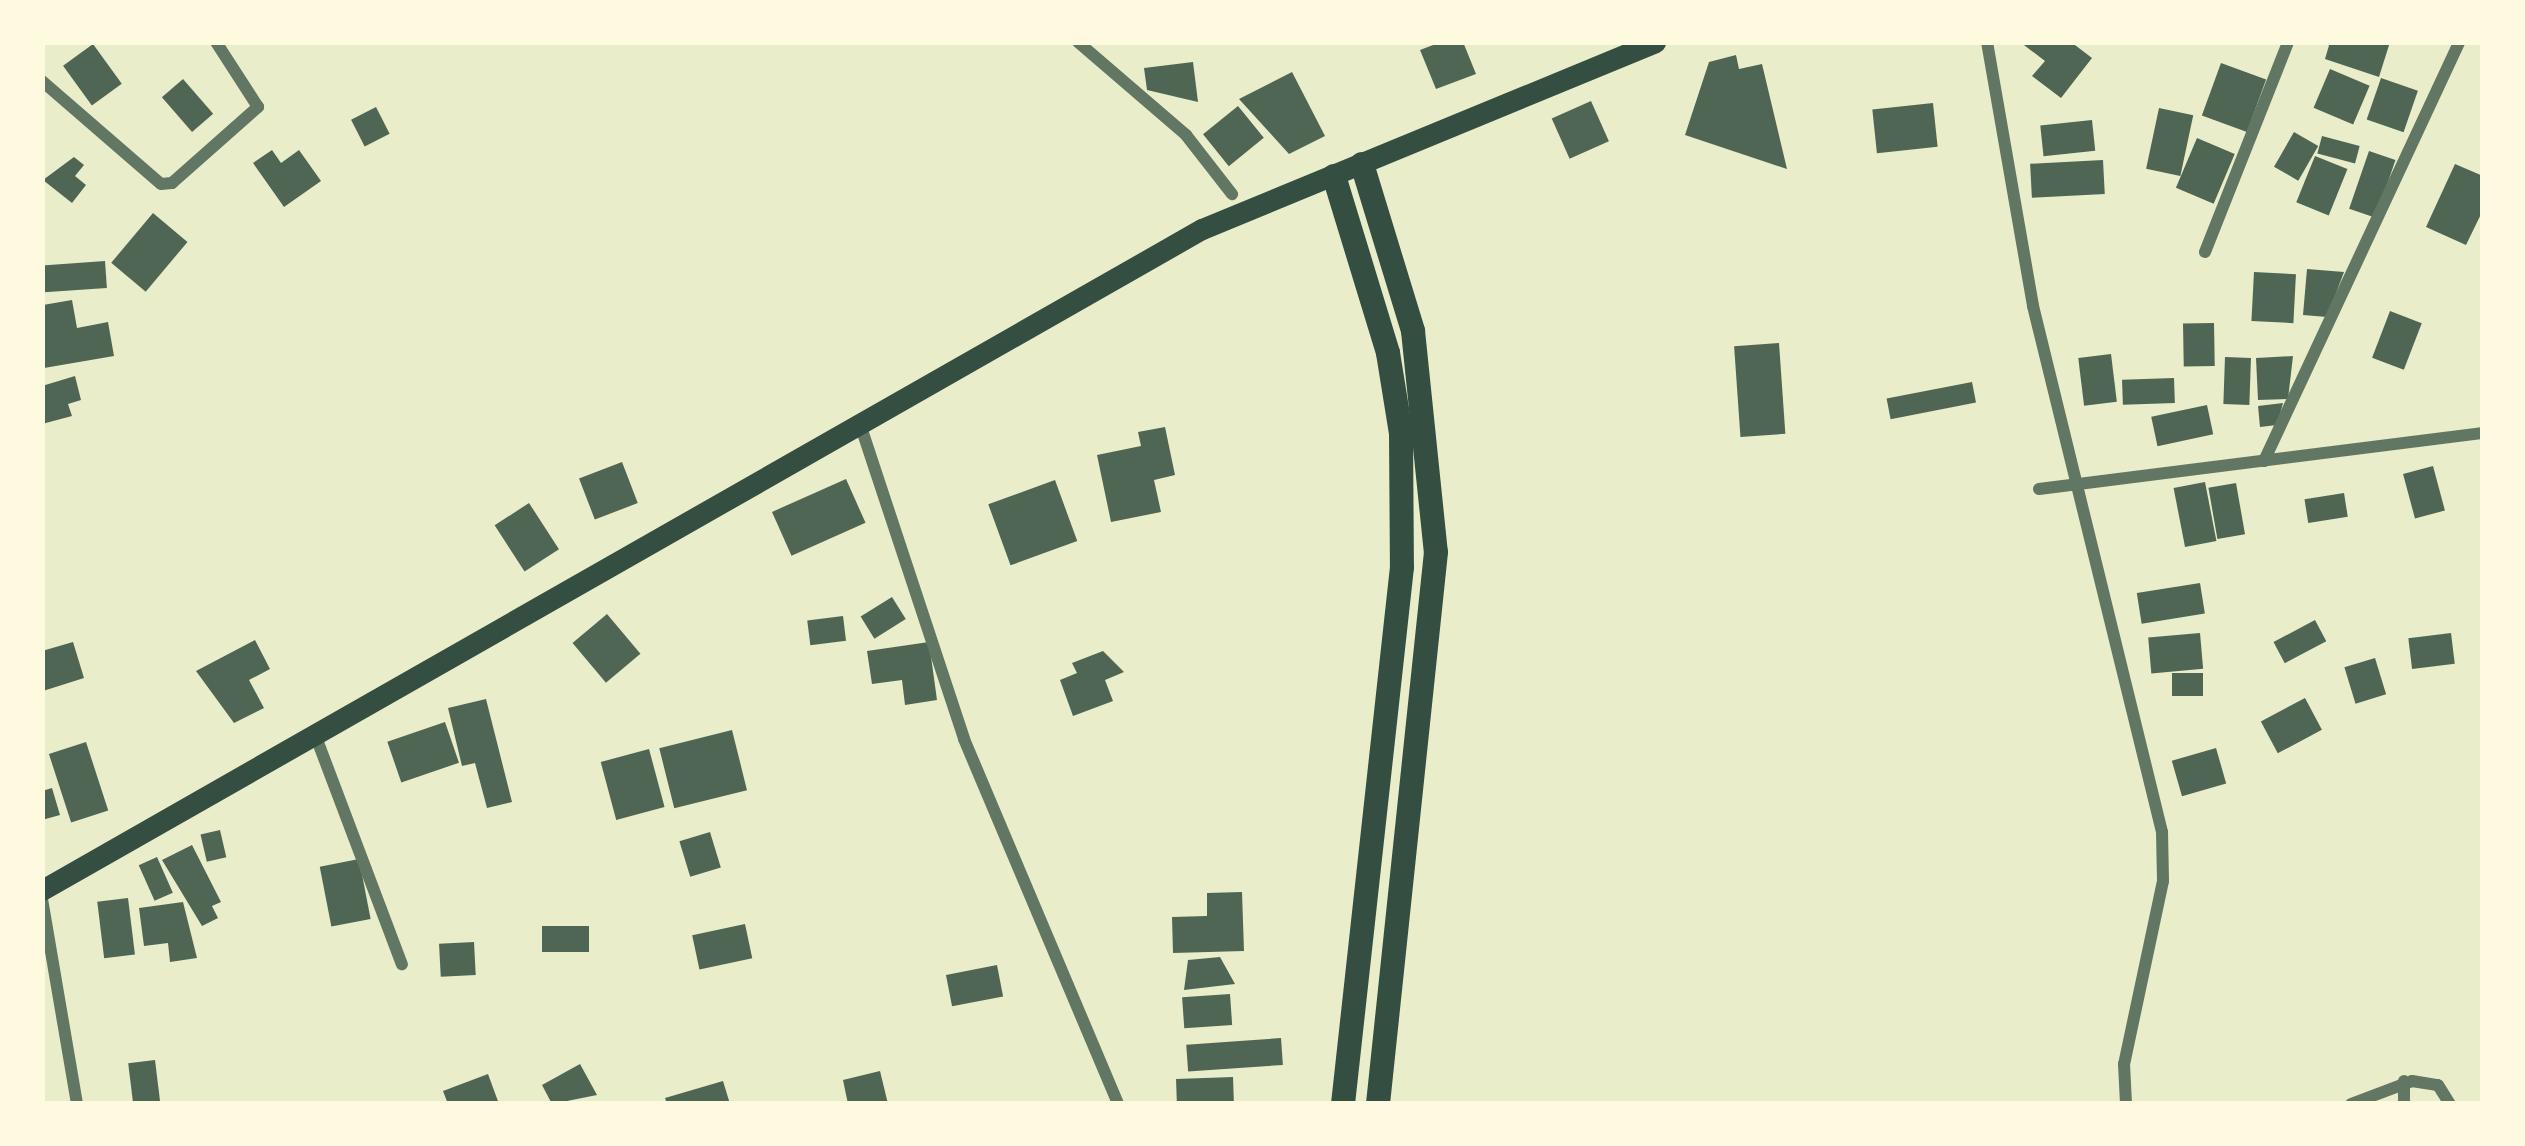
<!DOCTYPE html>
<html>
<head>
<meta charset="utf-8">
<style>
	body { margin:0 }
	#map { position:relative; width:2525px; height:1146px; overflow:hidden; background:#e9edc9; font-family:"Fira Sans Condensed",sans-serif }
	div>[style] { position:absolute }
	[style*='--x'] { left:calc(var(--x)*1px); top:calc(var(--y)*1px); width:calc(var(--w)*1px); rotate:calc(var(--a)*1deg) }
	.building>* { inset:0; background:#4f6655; transform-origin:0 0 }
	.minor>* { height:12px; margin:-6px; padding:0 6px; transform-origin:6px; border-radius:6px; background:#617663 }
	.trunk>* { height:21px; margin:-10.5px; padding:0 10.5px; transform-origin:10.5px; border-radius:10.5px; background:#344e41 }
	.motorway>* { height:24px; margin:-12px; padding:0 12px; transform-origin:12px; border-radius:12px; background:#344e41 }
	span { translate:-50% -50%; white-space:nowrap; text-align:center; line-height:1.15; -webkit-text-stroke:9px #fefae0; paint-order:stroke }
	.frame { position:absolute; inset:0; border:45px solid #fefae0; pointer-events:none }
</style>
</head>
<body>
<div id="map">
	<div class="building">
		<i style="clip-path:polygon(1441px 42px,1463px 42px,1476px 74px,1436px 89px,1420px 50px)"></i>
		<i style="clip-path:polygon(2020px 42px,2071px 42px,2092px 58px,2061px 98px,2032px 76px,2045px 61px)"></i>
		<i style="clip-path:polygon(2330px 42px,2390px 42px,2379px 77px,2325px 59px)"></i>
		<i style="left:93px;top:44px;width:49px;height:37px;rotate:54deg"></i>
		<i style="clip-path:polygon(1736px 55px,1739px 69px,1762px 64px,1787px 169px,1685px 135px,1709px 62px)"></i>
		<i style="clip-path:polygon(1193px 62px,1198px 102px,1147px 90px,1144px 68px)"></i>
		<i style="left:2221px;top:63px;width:48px;height:56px;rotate:20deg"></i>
		<i style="left:2330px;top:69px;width:43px;height:42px;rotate:23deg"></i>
		<i style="clip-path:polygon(1292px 72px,1325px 136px,1289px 154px,1239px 99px)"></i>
		<i style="left:2381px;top:78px;width:39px;height:44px;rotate:19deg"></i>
		<i style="left:183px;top:79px;width:46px;height:28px;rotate:49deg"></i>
		<i style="left:1591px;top:101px;width:44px;height:43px;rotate:66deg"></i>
		<i style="left:1933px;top:103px;width:44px;height:61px;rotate:84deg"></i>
		<i style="left:1238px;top:106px;width:41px;height:45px;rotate:51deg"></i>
		<i style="left:376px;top:107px;width:30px;height:28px;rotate:63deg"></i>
		<i style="left:2159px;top:108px;width:35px;height:62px;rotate:12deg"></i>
		<i style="left:2092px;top:120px;width:31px;height:52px;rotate:84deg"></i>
		<i style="left:2294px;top:132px;width:28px;height:40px;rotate:30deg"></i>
		<i style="left:2322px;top:136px;width:39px;height:18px;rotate:15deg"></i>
		<i style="left:2197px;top:138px;width:41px;height:54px;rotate:23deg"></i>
		<i style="clip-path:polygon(272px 150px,281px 163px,299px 150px,321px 181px,284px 207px,253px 163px)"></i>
		<i style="left:2369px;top:151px;width:28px;height:61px;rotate:19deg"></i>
		<i style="left:2315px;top:156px;width:35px;height:50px;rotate:22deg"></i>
		<i style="clip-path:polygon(74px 157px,84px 165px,75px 176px,86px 185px,72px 203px,43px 180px)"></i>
		<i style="left:2103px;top:160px;width:34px;height:73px;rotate:87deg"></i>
		<i style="clip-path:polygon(2455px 164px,2483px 176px,2483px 210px,2466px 245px,2426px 227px)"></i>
		<i style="left:153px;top:213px;width:45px;height:65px;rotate:40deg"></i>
		<i style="left:105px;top:261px;width:27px;height:63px;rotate:86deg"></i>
		<i style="clip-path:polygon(2307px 269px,2344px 272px,2327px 317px,2303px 315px)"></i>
		<i style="left:2254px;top:272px;width:42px;height:49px;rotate:3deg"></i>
		<i style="clip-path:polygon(72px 300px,77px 328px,108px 322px,114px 356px,44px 368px,43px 305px)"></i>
		<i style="left:2390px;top:311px;width:34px;height:50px;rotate:21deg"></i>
		<i style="left:2214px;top:323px;width:43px;height:31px;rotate:89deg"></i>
		<i style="left:1779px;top:343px;width:91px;height:45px;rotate:86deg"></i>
		<i style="left:2111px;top:354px;width:48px;height:33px;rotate:83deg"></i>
		<i style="clip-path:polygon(2293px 356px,2288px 399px,2258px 400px,2256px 358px)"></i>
		<i style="left:2225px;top:357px;width:26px;height:47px;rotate:2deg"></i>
		<i style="clip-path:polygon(75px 376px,81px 400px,68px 404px,72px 416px,42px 424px,42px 386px)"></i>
		<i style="left:2174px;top:378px;width:25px;height:52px;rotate:88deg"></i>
		<i style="left:1972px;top:382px;width:21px;height:87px;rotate:79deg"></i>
		<i style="clip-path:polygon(2283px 403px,2277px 425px,2260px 427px,2258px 406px)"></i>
		<i style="left:2207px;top:405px;width:30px;height:57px;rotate:78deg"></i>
		<i style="clip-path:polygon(1165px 427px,1175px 475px,1154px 480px,1161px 512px,1111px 522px,1097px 455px,1141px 446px,1138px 432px)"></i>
		<i style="left:622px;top:462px;width:44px;height:46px;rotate:69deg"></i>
		<i style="left:2433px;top:466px;width:46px;height:31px;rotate:75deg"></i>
		<i style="left:846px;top:479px;width:48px;height:81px;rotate:66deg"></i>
		<i style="left:1055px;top:480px;width:65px;height:71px;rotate:70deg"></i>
		<i style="left:2205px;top:482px;width:60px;height:32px;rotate:79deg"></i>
		<i style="left:2236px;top:483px;width:52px;height:28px;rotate:80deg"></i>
		<i style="left:2344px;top:493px;width:24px;height:40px;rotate:81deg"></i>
		<i style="left:529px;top:503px;width:55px;height:41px;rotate:57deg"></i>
		<i style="left:2200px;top:583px;width:31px;height:64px;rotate:81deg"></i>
		<i style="left:892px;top:597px;width:26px;height:37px;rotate:58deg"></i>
		<i style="left:607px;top:614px;width:52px;height:45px;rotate:50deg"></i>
		<i style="left:843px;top:616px;width:25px;height:36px;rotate:83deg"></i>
		<i style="left:2315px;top:620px;width:24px;height:47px;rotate:62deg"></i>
		<i style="left:2200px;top:633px;width:36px;height:52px;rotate:85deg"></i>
		<i style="left:2451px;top:633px;width:31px;height:43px;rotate:83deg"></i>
		<i style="clip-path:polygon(255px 640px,270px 669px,249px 680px,264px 708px,234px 723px,196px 671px)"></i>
		<i style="clip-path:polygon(73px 642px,84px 678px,43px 691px,42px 651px)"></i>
		<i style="clip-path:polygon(929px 642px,937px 700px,905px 705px,902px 680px,872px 684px,867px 651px)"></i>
		<i style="clip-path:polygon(1103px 651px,1124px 672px,1105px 680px,1113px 701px,1073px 716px,1060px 680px,1077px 673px,1072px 663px)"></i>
		<i style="left:2375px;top:658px;width:38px;height:32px;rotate:73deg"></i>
		<i style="left:2203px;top:673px;width:23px;height:31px;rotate:90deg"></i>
		<i style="left:2305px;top:698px;width:36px;height:50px;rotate:62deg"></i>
		<i style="clip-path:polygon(486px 699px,512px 802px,487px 808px,475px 763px,462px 766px,448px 708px)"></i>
		<i style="left:445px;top:722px;width:43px;height:61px;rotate:71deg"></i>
		<i style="left:732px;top:730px;width:62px;height:75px;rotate:76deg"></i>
		<i style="left:86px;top:742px;width:72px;height:39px;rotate:72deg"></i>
		<i style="left:2216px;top:748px;width:37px;height:46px;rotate:74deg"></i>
		<i style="left:649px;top:749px;width:60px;height:50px;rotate:75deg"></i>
		<i style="clip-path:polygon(52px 788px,60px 815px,42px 820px,42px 791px)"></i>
		<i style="left:220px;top:830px;width:28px;height:20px;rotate:77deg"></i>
		<i style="left:710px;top:832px;width:37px;height:32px;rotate:73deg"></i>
		<i style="clip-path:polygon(192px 845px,221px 902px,212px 906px,218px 918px,202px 926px,162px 860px)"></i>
		<i style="left:157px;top:857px;width:39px;height:20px;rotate:66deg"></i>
		<i style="left:359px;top:859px;width:61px;height:40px;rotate:79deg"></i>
		<i style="clip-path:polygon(1242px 892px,1244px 951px,1173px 953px,1172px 917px,1207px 916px,1207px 893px)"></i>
		<i style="left:128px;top:898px;width:57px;height:31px;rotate:83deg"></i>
		<i style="clip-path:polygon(183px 902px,197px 958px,170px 962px,168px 943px,144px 946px,139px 908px)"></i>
		<i style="left:745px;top:924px;width:35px;height:54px;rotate:78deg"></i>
		<i style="left:542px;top:926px;width:47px;height:26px"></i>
		<i style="left:474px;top:942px;width:33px;height:35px;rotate:87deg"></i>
		<i style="clip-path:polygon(1220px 957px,1235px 984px,1184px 990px,1188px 960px)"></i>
		<i style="left:997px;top:965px;width:32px;height:52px;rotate:79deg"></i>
		<i style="left:1230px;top:994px;width:31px;height:48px;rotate:86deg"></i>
		<i style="left:1281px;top:1038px;width:27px;height:95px;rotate:86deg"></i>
		<i style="left:155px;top:1060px;width:42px;height:27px;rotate:83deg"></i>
		<i style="clip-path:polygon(580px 1064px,597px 1095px,552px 1104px,542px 1085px)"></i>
		<i style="clip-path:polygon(880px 1071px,888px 1104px,848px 1104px,843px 1080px)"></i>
		<i style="clip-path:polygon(488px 1074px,499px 1104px,448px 1104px,443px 1091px)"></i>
		<i style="left:1233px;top:1077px;width:27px;height:57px;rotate:88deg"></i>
		<i style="clip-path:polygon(723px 1081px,730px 1104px,667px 1104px,665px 1098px)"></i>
	</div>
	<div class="minor">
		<i style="--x:1078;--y:42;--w:143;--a:40.7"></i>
		<i style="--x:1186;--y:135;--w:75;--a:52.1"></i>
		<i style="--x:1987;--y:42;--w:268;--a:80.1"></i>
		<i style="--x:2033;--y:306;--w:542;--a:76.22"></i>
		<i style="--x:2162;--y:832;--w:49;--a:88.8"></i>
		<i style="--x:2163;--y:881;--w:187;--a:102"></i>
		<i style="--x:2124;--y:1064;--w:40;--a:87.1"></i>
		<i style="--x:42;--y:81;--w:157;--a:40.9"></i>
		<i style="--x:161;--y:184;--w:11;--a:-5"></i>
		<i style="--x:172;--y:183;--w:115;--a:-41.5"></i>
		<i style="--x:258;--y:107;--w:77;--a:-122.9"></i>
		<i style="--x:2205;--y:252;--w:226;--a:-68.4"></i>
		<i style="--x:860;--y:424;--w:332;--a:71.7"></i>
		<i style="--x:964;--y:739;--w:396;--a:67.1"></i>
		<i style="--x:2264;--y:461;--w:462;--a:-65"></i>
		<i style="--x:2039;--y:489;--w:448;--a:-7.2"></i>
		<i style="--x:316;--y:737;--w:243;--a:69.3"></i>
		<i style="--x:42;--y:899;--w:208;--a:80.3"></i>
		<i style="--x:2404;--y:1081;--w:23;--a:90"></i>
		<i style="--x:2351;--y:1104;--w:65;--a:-20.7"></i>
		<i style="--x:2412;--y:1081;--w:26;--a:9"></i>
		<i style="--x:2438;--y:1085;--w:22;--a:58"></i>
	</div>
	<div class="trunk">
		<i style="--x:42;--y:890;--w:1335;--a:-29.68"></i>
		<i style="--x:1202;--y:229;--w:490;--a:-22.4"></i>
	</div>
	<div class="motorway">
		<i style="--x:1362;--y:164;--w:175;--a:73"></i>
		<i style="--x:1413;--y:331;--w:222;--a:84.1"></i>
		<i style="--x:1436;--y:552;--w:555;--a:96"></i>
		<i style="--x:1334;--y:176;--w:185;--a:73"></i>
		<i style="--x:1388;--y:353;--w:81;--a:80.8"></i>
		<i style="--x:1401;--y:433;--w:134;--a:89.6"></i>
		<i style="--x:1402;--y:567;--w:540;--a:96.27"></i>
	</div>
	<div class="frame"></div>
</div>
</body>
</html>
